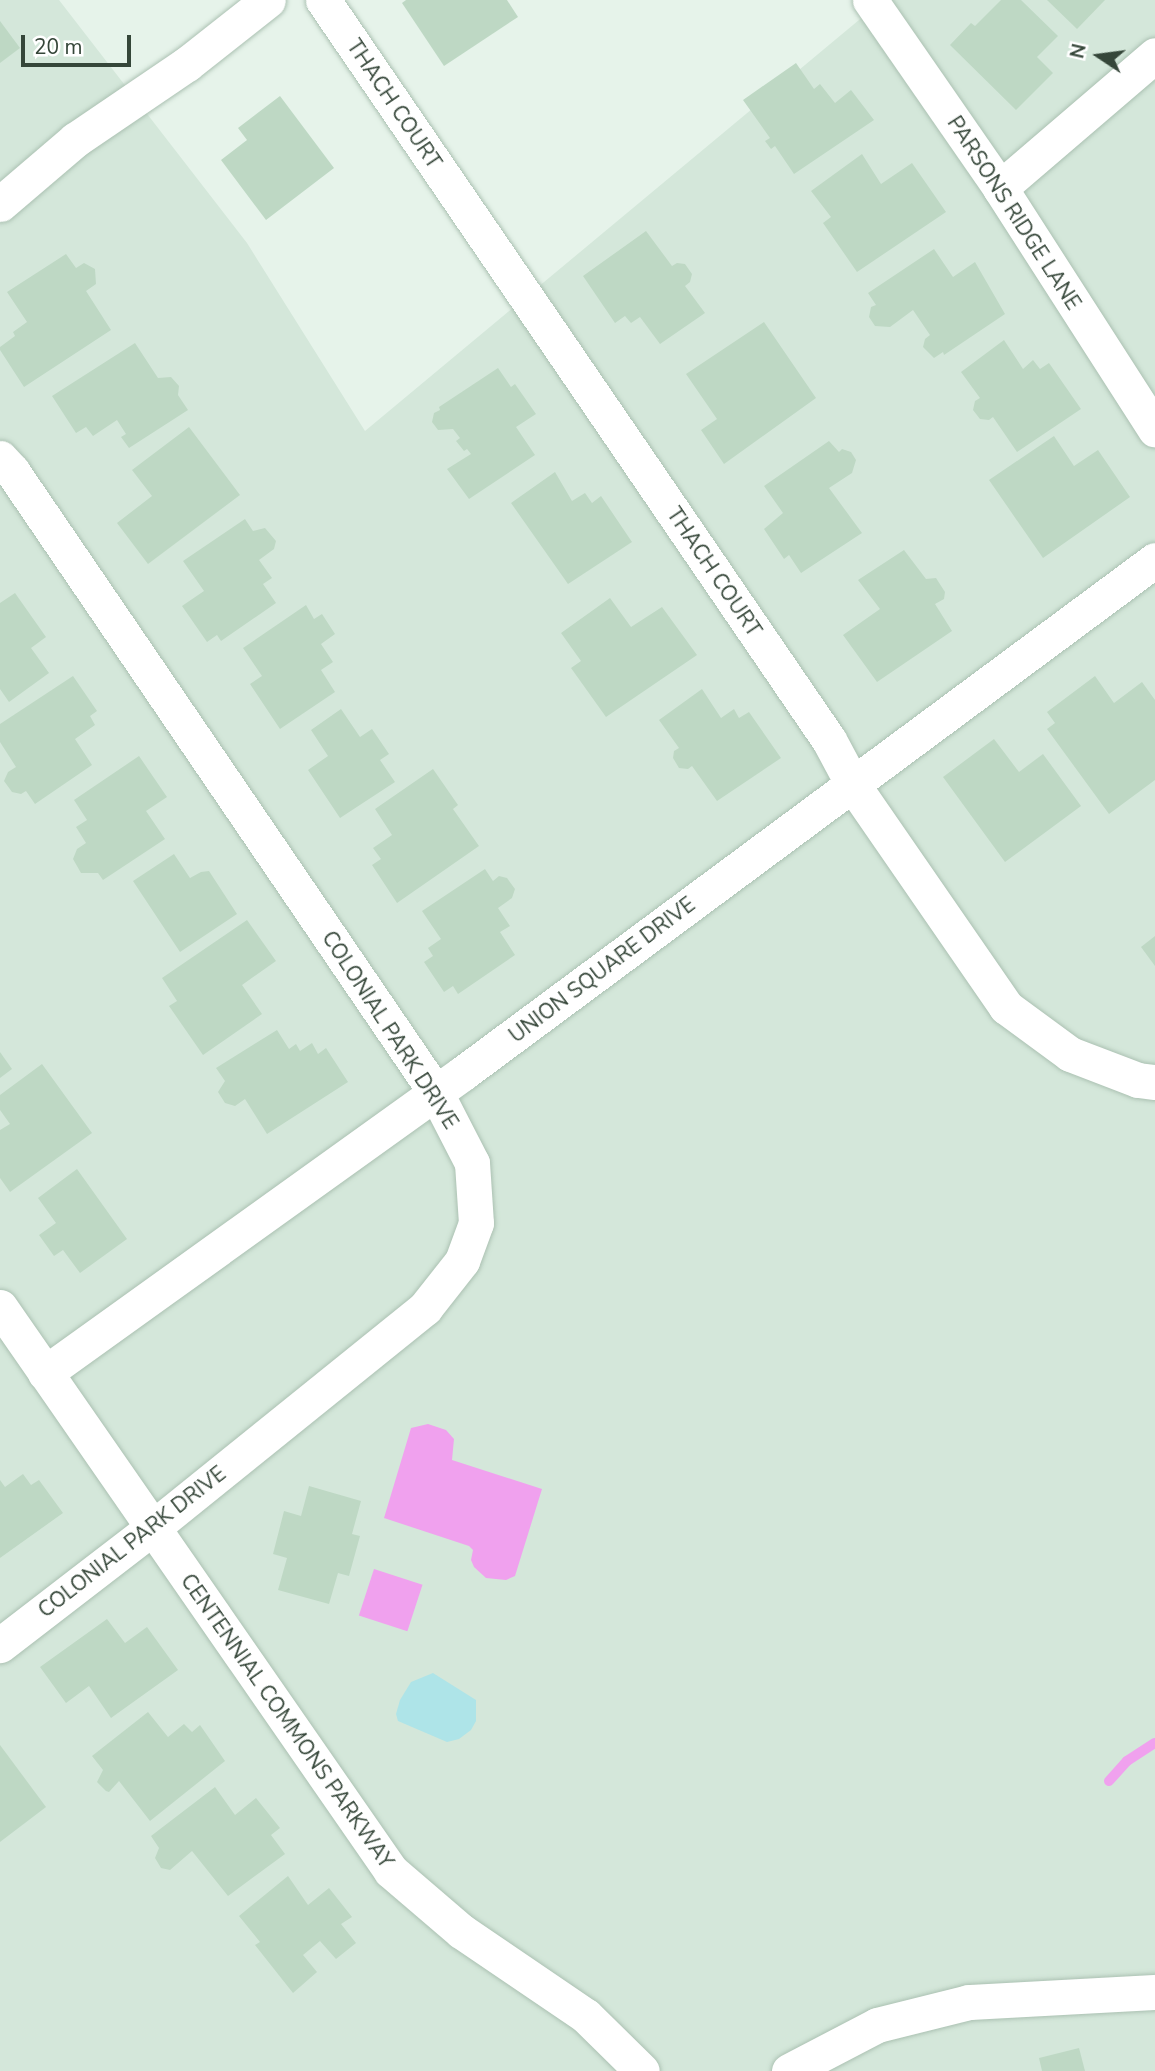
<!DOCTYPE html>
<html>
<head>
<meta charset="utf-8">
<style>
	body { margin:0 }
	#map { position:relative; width:1155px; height:2071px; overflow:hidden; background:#e6f3ea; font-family:"Nunito Sans",sans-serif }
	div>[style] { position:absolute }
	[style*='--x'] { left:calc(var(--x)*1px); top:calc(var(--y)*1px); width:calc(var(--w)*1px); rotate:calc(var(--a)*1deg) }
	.residential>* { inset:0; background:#d4e7da }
	.green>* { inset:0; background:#aee4e8 }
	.water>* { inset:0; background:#f0a1ee; transform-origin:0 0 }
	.stream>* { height:10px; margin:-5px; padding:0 5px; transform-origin:5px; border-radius:5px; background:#f0a1ee }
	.building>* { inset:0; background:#bed8c4 }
	.roads { filter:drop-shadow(0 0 2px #abc1b2) drop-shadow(0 0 2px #abc1b2) }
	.minor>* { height:35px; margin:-17.5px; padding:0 17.5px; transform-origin:17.5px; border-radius:17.5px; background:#fff }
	span { translate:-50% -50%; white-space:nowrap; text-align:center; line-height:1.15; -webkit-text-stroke:7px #fff; paint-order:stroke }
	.street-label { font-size:21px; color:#354639 }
	.north { position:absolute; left:1064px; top:21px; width:70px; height:70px; -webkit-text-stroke:5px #fff; paint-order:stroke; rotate:283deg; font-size:19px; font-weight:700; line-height:28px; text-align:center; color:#354639 }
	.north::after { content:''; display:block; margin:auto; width:24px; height:32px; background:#354639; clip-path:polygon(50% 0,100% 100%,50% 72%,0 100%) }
	.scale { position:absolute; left:21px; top:35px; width:110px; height:32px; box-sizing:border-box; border:4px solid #354639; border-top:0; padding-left:9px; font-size:21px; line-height:24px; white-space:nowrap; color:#354639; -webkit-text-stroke:5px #fff; paint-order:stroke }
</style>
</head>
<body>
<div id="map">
	<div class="residential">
		<i style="clip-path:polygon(0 0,59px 0,247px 243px,365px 431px,883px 0,1155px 0,1155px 2071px,0 2071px)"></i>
	</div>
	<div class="green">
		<i style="clip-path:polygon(433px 1673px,476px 1700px,476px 1721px,471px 1730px,459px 1739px,447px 1742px,398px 1721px,396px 1714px,400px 1700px,411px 1682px)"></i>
	</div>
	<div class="water">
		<i style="clip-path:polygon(428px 1424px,446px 1430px,454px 1439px,452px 1460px,542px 1489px,515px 1576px,506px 1580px,486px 1578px,474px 1567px,471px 1560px,473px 1550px,469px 1546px,384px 1518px,411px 1428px)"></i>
		<i style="left:374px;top:1569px;width:51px;height:49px;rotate:18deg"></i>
	</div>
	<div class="stream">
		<i style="--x:1109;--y:1781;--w:27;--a:-48"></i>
		<i style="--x:1127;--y:1761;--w:33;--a:-33"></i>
	</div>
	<div class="building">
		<i style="clip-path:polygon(406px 0,507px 0,518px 17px,444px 66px,402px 3px)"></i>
		<i style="clip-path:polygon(1001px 0,1021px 0,1058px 36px,1037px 57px,1053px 73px,1016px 110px,950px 45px,971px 23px,975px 26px)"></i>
		<i style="clip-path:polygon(1047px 0,1105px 0,1077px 29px)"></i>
		<i style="clip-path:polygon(0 21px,20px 48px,0 63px)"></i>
		<i style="clip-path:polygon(796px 63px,814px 89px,820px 84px,835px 103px,851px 90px,874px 120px,794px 174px,775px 146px,771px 149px,765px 141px,770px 138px,743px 100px)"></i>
		<i style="clip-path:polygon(280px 96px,334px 168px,266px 220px,221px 160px,247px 140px,238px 128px)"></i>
		<i style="clip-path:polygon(862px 154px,881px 184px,912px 163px,946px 212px,857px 272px,823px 223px,831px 217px,811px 191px)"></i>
		<i style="clip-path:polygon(646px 231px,672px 266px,677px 263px,685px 264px,692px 274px,690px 282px,685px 286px,705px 313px,660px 344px,640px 317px,631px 323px,625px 316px,615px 323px,583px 276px)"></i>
		<i style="clip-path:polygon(934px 249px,953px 277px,975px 262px,1005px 314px,944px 355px,943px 352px,934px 358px,923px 347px,925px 339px,930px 335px,913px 310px,890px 327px,875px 326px,869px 317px,871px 307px,876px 305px,868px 293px)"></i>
		<i style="clip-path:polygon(66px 254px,76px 268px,84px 263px,95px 269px,96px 284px,86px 291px,111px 330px,24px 387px,0 350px,0 347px,15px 336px,13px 332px,27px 322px,7px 292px)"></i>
		<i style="clip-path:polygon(764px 322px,816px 398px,724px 464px,701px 430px,717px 419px,686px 374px)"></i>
		<i style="clip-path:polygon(1004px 340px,1023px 369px,1033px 360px,1040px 369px,1049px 363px,1081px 409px,1017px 452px,993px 417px,989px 420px,980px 419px,973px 410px,975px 401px,980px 398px,961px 372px)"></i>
		<i style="clip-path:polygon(135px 343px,158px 378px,171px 377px,179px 386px,178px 395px,188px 410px,129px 448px,121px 437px,126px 434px,117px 420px,93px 436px,86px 427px,76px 433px,52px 396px)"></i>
		<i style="clip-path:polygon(498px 368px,511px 387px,515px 384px,536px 414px,516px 427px,535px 455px,469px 499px,447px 469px,471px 454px,467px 449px,464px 451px,456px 441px,460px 438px,453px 429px,438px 430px,432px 422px,434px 413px,440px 410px,439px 407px)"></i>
		<i style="clip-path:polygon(189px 427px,240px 495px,148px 564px,117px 523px,152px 496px,132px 470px)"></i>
		<i style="clip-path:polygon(1054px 436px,1074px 466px,1098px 450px,1130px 497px,1043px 558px,989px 480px)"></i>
		<i style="clip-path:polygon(829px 441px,839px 452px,842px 449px,851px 452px,856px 460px,852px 473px,829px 488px,862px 533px,801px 573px,789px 555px,784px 559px,764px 529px,783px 513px,764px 486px)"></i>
		<i style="clip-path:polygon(555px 472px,572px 501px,585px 493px,592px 503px,601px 496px,632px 542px,568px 584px,511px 503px)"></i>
		<i style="clip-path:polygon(245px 519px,253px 531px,265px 528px,276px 541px,274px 549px,259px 560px,272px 578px,263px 584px,276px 603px,221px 641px,217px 635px,207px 642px,182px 606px,204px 591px,183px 561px)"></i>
		<i style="clip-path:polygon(904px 550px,926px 579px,936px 578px,945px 592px,944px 599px,935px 604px,952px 631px,877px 682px,843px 635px,880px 609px,858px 580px)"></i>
		<i style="clip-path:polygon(15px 593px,46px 637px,31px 648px,49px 673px,9px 702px,0 689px,0 603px)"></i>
		<i style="clip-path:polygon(610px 598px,631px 627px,662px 607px,697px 655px,606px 717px,571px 668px,581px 661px,561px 633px)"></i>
		<i style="clip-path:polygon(306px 605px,314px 619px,322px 614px,335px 634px,321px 644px,333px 662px,321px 670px,335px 692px,280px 729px,250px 684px,262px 676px,243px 648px)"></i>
		<i style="clip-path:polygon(73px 676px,97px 711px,90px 716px,95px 725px,75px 739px,92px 765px,35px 804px,26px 791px,21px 794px,12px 792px,4px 781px,8px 772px,16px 767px,0 742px,0 724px)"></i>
		<i style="clip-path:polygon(1095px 676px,1114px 703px,1142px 682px,1155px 700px,1155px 780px,1109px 814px,1047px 729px,1055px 723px,1047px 712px)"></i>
		<i style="clip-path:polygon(702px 689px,721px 718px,734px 709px,739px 718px,749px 712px,781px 758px,717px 801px,692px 766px,688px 769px,679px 768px,673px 758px,674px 751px,679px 748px,659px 720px)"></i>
		<i style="clip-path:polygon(341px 709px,360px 737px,372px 729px,389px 754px,380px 760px,395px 782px,340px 818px,308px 770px,328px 756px,311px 730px)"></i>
		<i style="clip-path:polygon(994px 739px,1019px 772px,1043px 754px,1081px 806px,1005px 862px,943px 777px)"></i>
		<i style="clip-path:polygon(139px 756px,167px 797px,146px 811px,165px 839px,103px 880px,98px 873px,81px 873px,73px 859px,77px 849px,86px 843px,76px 827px,87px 820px,74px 800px)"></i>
		<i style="clip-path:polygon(433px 769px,458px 805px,453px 809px,479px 846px,397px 903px,372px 865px,381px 859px,373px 848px,392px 835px,375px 809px)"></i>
		<i style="clip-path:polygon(174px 854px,190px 878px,201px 872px,209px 871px,237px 914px,180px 952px,133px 881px)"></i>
		<i style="clip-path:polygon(485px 869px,493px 881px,499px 876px,507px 878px,515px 889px,512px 898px,498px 908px,510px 926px,500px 932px,515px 955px,458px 994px,453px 986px,444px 992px,424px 962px,433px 956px,428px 948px,441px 939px,422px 911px)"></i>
		<i style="clip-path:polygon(247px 920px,276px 961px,242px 985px,262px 1014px,203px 1055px,169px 1006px,177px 1001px,162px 978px)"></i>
		<i style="clip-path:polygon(1155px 936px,1155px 966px,1141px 947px)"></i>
		<i style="clip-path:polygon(277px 1030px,289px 1049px,296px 1044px,300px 1051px,312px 1043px,318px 1054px,326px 1048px,348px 1082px,267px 1134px,245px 1099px,235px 1106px,225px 1103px,218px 1092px,225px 1081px,216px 1068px)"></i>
		<i style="clip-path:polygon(0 1052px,12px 1069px,0 1078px)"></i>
		<i style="clip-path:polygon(42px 1064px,92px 1133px,10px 1192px,0 1178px,0 1130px,10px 1124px,0 1110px,0 1095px)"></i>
		<i style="clip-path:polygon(77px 1169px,127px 1239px,80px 1273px,63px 1250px,54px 1256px,39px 1235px,56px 1223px,38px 1198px)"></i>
		<i style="clip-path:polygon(23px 1474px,31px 1485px,39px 1480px,63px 1513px,0 1558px,0 1480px,5px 1487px)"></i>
		<i style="clip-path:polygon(309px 1486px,361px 1501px,352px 1534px,360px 1536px,349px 1576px,338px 1573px,329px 1604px,278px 1590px,287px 1558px,273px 1554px,284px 1511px,301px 1516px)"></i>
		<i style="clip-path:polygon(107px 1619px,125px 1643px,147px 1627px,178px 1670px,111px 1718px,89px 1686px,66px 1703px,40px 1667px)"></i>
		<i style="clip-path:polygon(148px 1712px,168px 1737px,184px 1724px,192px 1732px,200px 1725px,225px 1761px,150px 1821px,119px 1781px,109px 1792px,106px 1791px,97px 1782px,103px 1770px,92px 1756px)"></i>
		<i style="clip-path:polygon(0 1745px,46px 1807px,0 1842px)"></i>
		<i style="clip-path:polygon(215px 1787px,235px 1815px,256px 1798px,280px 1828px,271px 1835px,285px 1854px,228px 1896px,192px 1851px,170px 1870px,161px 1868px,155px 1858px,159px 1848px,151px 1836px)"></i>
		<i style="clip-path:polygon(288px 1876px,308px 1905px,329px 1888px,352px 1917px,341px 1924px,356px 1943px,336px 1959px,320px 1941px,303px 1955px,317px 1972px,293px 1993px,255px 1945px,260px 1942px,239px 1916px)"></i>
		<i style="clip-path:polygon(1079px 2048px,1085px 2071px,1042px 2071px,1039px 2058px)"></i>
	</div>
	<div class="roads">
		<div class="minor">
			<i style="--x:323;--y:0;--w:896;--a:55.64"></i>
			<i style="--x:829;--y:740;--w:51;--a:61.9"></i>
			<i style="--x:853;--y:785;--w:270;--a:55.4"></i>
			<i style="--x:1006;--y:1007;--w:79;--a:36.3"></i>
			<i style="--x:1070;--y:1054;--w:73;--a:20.9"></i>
			<i style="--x:1138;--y:1080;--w:17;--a:7"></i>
			<i style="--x:870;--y:0;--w:229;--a:55.3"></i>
			<i style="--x:1000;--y:188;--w:287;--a:57.3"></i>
			<i style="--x:1000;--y:188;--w:204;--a:-40.6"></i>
			<i style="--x:0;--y:204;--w:99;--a:-40.5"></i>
			<i style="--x:75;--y:140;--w:135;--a:-34.2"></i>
			<i style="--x:187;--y:64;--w:103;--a:-38.3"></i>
			<i style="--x:0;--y:458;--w:18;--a:47"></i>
			<i style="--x:12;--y:471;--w:753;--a:55.72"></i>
			<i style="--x:436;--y:1093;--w:79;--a:62.8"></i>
			<i style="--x:472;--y:1163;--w:60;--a:86.2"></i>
			<i style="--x:476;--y:1223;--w:40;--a:110.2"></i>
			<i style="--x:462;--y:1261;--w:60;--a:128.2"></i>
			<i style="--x:425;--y:1308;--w:351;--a:141.1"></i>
			<i style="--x:152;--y:1528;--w:192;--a:142.4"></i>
			<i style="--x:0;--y:1307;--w:686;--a:55.27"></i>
			<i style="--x:391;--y:1871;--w:92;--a:40.6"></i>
			<i style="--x:461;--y:1931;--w:151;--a:34.2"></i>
			<i style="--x:586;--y:2016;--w:78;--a:44.5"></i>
			<i style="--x:45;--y:1373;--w:515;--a:-35.67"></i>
			<i style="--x:463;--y:1073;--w:861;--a:-36.55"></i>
			<i style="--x:789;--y:2071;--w:99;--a:-27.6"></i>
			<i style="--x:877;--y:2025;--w:95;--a:-14"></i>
			<i style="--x:969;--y:2002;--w:186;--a:-3.1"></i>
		</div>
	</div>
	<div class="street-label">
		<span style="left:394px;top:104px;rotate:56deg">THACH COURT</span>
		<span style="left:1014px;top:213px;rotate:57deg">PARSONS RIDGE LANE</span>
		<span style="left:714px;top:572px;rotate:56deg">THACH COURT</span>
		<span style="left:602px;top:970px;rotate:-37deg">UNION SQUARE DRIVE</span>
		<span style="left:390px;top:1030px;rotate:57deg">COLONIAL PARK DRIVE</span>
		<span style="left:132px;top:1542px;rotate:-38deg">COLONIAL PARK DRIVE</span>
		<span style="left:287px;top:1721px;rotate:55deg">CENTENNIAL COMMONS PARKWAY</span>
	</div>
	<div class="north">N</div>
	<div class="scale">20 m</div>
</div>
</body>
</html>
